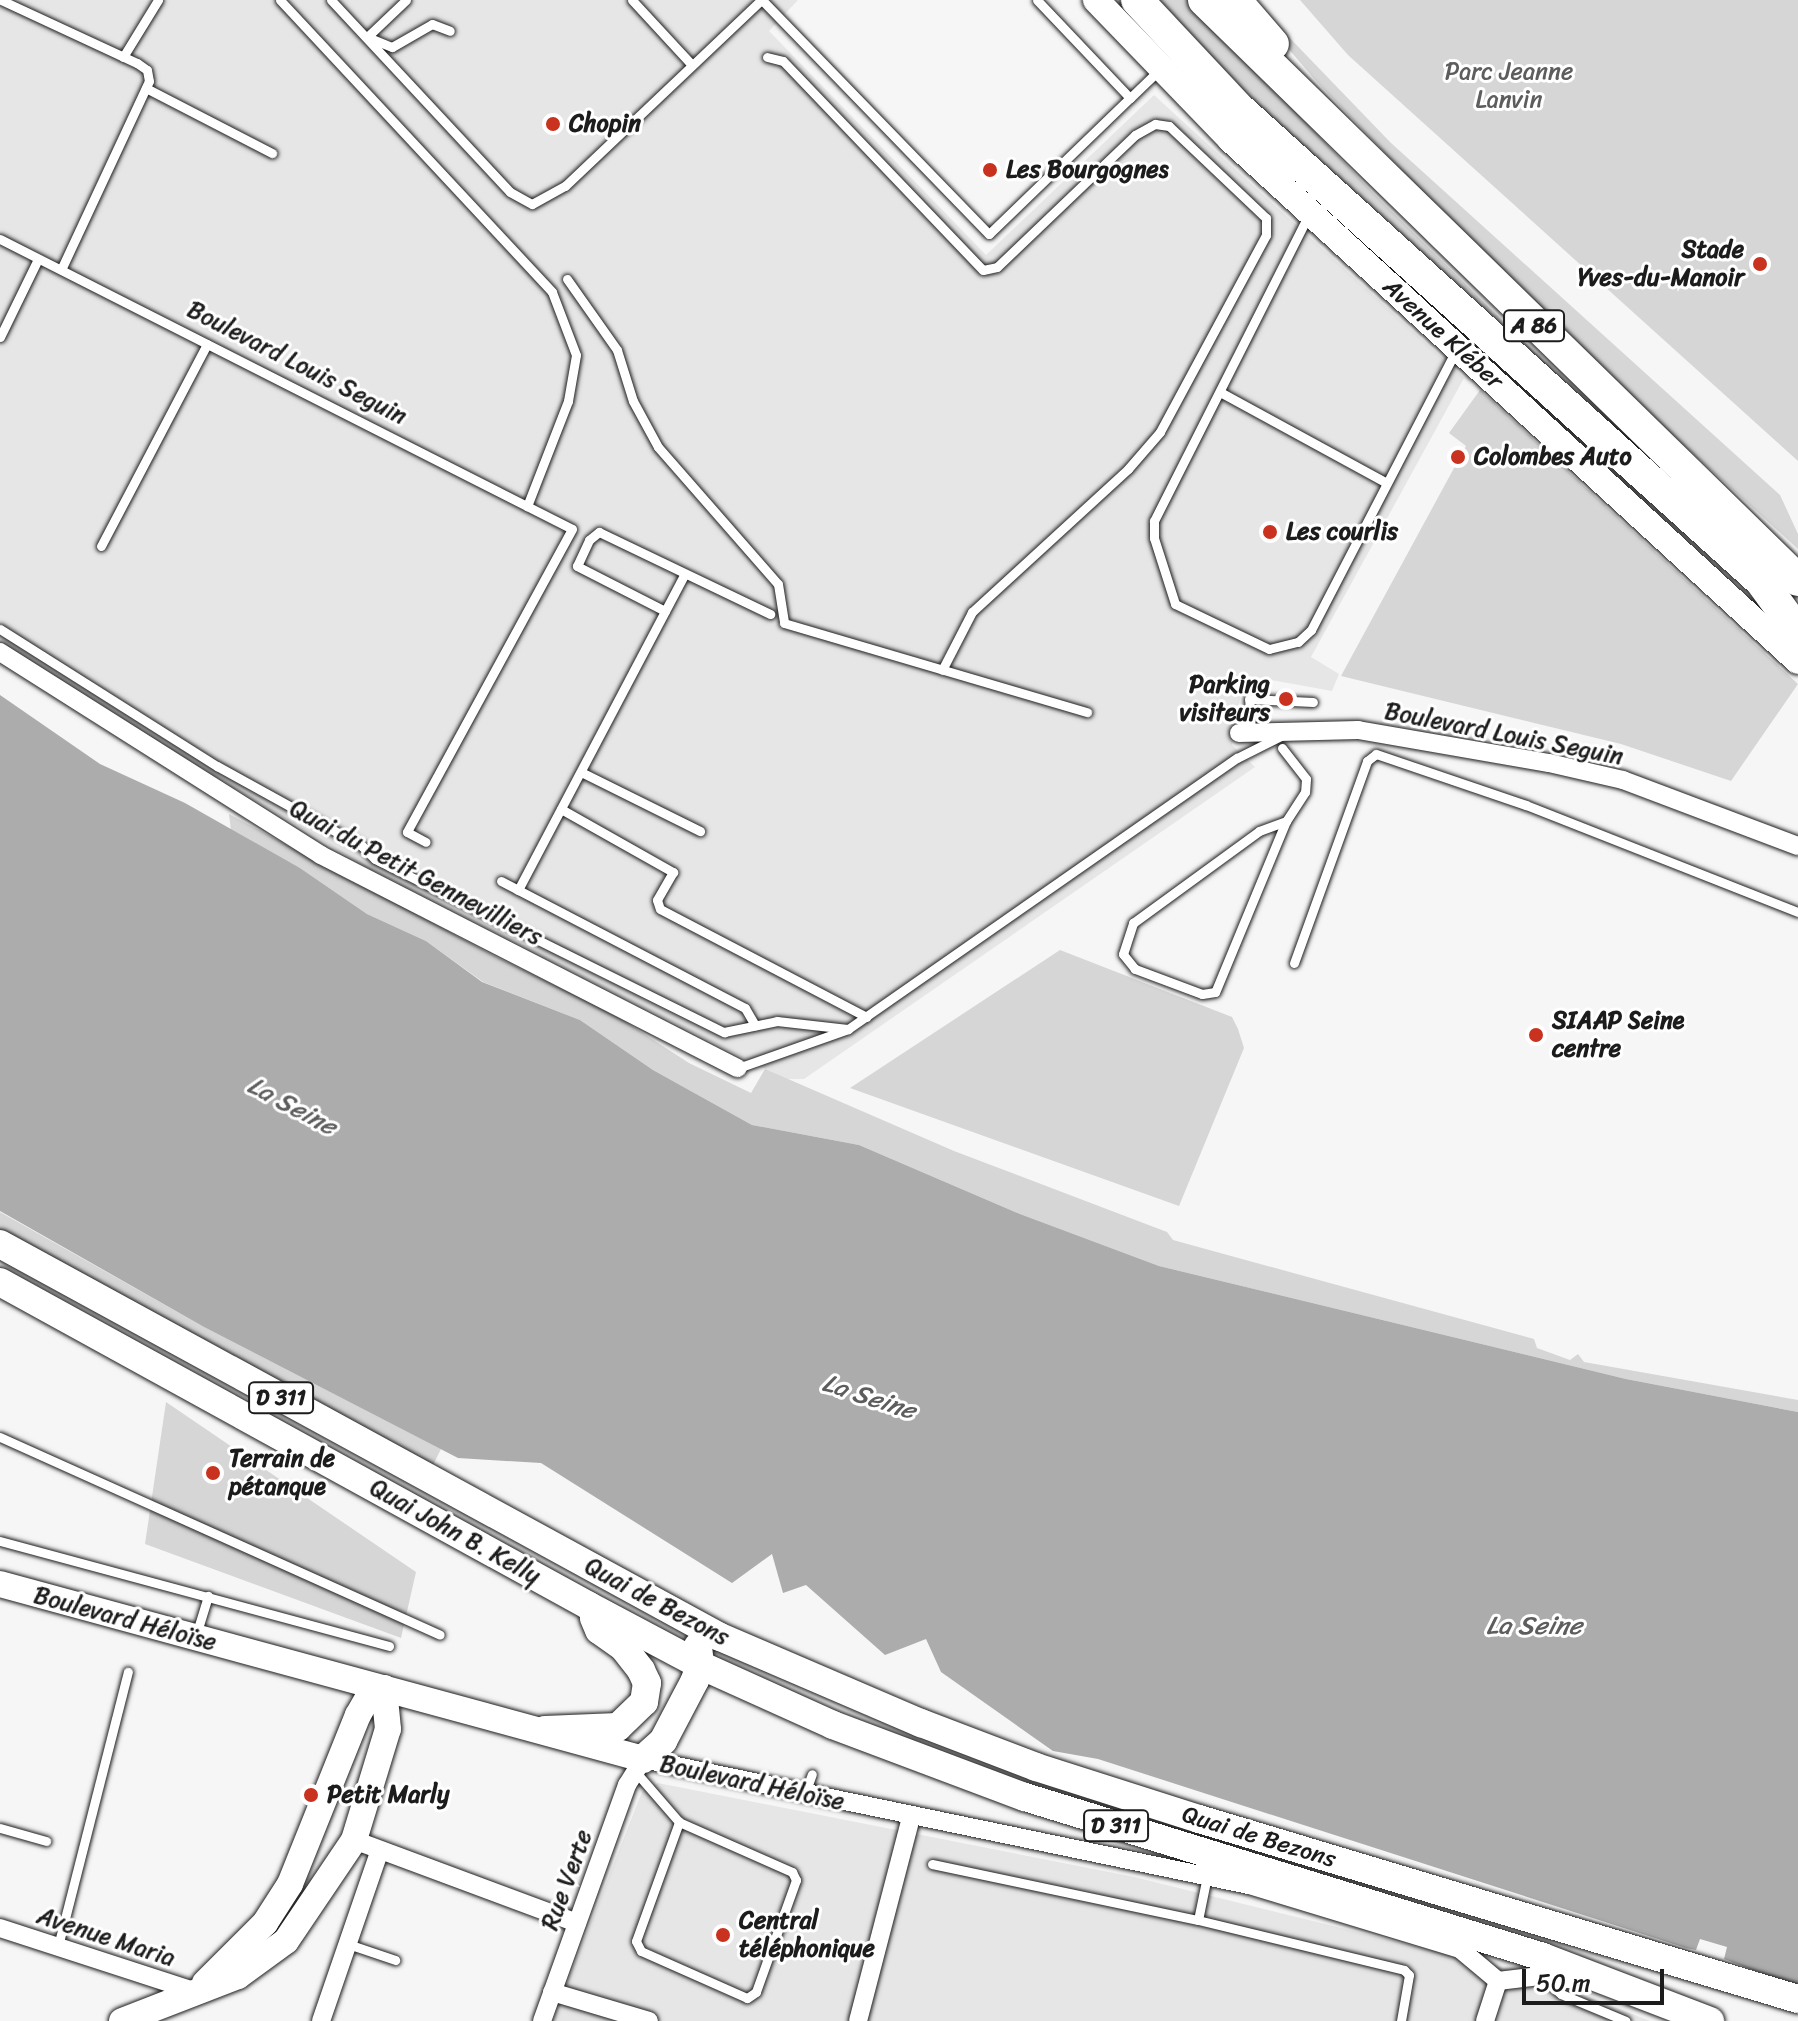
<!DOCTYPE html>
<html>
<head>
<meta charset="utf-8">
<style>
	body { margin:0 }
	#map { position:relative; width:1798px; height:2021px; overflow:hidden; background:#f6f6f6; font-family:Sriracha,sans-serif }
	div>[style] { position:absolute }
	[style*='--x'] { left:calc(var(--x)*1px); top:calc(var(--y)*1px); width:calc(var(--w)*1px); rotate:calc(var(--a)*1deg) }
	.built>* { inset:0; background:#e6e6e6 }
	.green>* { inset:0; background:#d6d6d6 }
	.water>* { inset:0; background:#acacac }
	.roads { filter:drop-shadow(0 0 2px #1c1c1c) drop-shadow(0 0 2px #1c1c1c) }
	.lane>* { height:9px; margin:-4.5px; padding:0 4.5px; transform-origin:4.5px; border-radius:4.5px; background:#fff }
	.street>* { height:18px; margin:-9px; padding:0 9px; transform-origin:9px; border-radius:9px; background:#fff }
	.secondary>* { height:26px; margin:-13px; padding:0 13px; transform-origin:13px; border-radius:13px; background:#fff }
	.primary>* { height:28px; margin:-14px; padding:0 14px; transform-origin:14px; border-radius:14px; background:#fff }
	.highway>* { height:32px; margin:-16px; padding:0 16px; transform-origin:16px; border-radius:16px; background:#fff }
	.dots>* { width:22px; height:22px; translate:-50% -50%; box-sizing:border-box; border:4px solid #fff; border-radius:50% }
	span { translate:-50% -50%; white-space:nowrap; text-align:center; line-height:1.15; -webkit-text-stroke:6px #fff; paint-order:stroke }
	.shield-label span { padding:2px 6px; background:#fff; border:2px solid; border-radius:6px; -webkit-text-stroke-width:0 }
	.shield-label { font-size:22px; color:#1c1c1c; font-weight:700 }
	.park-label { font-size:24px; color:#5d5d5d }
	.poi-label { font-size:24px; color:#1c1c1c; font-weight:700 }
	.left { translate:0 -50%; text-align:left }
	.right { translate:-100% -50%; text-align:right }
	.street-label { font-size:24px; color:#1c1c1c }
	.water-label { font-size:26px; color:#5d5d5d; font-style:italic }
	.scale { position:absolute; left:1522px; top:1969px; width:142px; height:36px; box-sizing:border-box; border:4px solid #1c1c1c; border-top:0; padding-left:10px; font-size:24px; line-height:28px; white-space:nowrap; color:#1c1c1c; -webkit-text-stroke:6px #fff; paint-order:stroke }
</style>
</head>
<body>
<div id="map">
	<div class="built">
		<i style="clip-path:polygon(0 0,798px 0,769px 31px,986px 255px,1154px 95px,1464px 378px,1311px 657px,1339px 674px,1332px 691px,1244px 675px,1232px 745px,1255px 767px,804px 1079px,785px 1079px,359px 863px,0 646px)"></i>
		<i style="clip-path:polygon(658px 1783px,1134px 1877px,1532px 1975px,1650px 2021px,552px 2021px,642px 1792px)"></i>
	</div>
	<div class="green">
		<i style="clip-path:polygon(1152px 0,1190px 0,1374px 194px,1609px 425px,1207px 62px)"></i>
		<i style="clip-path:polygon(1247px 0,1253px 0,1391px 143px,1780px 495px,1798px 534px,1798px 549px,1645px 410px,1415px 184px,1315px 80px)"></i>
		<i style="clip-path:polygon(1300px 0,1798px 0,1798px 461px,1348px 55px)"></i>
		<i style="clip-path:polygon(1480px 390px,1798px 684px,1731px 781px,1621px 744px,1341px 676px,1466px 446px,1449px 433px)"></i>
		<i style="clip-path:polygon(229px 814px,496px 957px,615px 1015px,689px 1063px,751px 1093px,765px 1069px,954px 1151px,1167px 1232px,1173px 1240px,1534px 1339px,1537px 1348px,1570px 1360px,1578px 1354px,1584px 1362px,1798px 1400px,1798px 1412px,1626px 1379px,1159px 1266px,1020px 1214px,859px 1145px,752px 1125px,653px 1070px,580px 1020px,483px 982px,426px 941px,367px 914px,300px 868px,231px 831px)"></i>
		<i style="clip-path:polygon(1060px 950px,1232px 1017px,1238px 1029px,1244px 1048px,1179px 1206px,850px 1088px)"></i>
		<i style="clip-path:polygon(0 1212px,204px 1327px,441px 1449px,431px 1469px,0 1231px)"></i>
		<i style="clip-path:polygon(166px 1402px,416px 1572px,401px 1638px,145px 1544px)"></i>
	</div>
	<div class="water">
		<i style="clip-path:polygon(0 695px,100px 764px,185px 803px,300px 868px,367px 914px,426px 941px,482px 982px,580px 1020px,653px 1070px,752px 1125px,859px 1145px,1020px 1214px,1159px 1266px,1626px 1379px,1798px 1412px,1798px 1987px,1724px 1959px,1727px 1947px,1700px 1939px,1696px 1950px,1686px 1948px,1098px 1759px,1053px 1751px,941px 1672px,926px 1639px,885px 1655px,806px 1585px,783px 1593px,772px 1554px,732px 1583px,541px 1463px,458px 1458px,204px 1327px,0 1211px)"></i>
	</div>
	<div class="roads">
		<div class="lane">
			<i style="--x:1;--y:0;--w:150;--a:24.9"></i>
			<i style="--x:137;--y:63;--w:12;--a:35"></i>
			<i style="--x:147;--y:70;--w:11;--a:80"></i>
			<i style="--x:149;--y:81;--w:208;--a:115"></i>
			<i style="--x:280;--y:0;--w:399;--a:47"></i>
			<i style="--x:552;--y:292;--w:67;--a:69.1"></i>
			<i style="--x:576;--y:355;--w:47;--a:99.9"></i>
			<i style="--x:568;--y:401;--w:113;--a:111.3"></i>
			<i style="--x:331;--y:0;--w:262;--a:47"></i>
			<i style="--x:510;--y:192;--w:25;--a:29"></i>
			<i style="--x:532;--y:204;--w:38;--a:-29"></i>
			<i style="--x:565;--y:186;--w:270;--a:-43.5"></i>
			<i style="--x:406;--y:0;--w:54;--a:136.5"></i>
			<i style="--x:367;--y:37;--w:27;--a:22"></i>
			<i style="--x:392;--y:47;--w:46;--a:-29.9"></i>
			<i style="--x:432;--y:24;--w:19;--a:21"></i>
			<i style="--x:632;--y:0;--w:88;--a:47.3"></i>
			<i style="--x:762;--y:0;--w:326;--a:45.9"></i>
			<i style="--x:989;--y:234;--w:196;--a:-44"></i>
			<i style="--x:1130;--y:98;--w:135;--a:-133.5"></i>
			<i style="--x:123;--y:57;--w:67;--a:-58.4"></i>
			<i style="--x:767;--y:57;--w:16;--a:14"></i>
			<i style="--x:783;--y:61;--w:289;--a:46.3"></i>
			<i style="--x:983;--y:270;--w:14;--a:-12"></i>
			<i style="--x:997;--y:267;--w:191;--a:-43.7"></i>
			<i style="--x:1135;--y:135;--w:23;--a:-29"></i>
			<i style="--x:1155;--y:124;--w:14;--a:8"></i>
			<i style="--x:1169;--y:126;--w:134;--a:43.5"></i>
			<i style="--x:1266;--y:218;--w:17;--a:90"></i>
			<i style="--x:1266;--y:235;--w:224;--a:118.3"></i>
			<i style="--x:1160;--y:432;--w:49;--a:130.9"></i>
			<i style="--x:1128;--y:469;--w:212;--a:137.5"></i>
			<i style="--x:972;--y:612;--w:65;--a:117.3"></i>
			<i style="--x:146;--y:88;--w:142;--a:27.3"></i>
			<i style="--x:1130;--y:98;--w:40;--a:-44"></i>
			<i style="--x:1308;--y:216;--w:342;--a:116.8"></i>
			<i style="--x:1154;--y:521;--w:17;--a:90"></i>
			<i style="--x:1154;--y:538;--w:69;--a:72.3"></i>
			<i style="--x:1175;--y:604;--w:104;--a:25.6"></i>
			<i style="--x:1269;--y:649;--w:30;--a:-14"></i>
			<i style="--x:1298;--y:642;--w:18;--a:-43"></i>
			<i style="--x:1311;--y:630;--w:315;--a:-62.6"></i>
			<i style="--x:0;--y:239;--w:641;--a:26.88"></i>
			<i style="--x:572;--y:529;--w:345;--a:118.6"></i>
			<i style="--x:407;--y:832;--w:21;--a:28"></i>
			<i style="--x:567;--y:279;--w:87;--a:54.8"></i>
			<i style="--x:617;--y:350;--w:53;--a:72.6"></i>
			<i style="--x:633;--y:401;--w:52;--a:61.5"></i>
			<i style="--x:658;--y:447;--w:182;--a:48.8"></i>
			<i style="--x:778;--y:584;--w:39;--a:81"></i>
			<i style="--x:784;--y:623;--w:316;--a:16.4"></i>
			<i style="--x:0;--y:337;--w:87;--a:-64"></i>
			<i style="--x:1220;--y:392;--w:190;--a:28.6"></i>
			<i style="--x:101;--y:546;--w:228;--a:-62.3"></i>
			<i style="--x:665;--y:611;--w:99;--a:-152.9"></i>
			<i style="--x:577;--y:566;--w:29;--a:-65"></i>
			<i style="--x:589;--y:540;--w:13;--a:-39"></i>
			<i style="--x:599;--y:532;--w:190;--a:25.6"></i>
			<i style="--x:0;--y:629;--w:257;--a:32.3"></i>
			<i style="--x:217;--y:766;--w:166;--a:28.9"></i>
			<i style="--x:362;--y:846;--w:18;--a:45"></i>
			<i style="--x:375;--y:859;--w:390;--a:26.4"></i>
			<i style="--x:724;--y:1032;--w:54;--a:-11.7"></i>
			<i style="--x:777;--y:1021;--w:71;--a:6.4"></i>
			<i style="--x:1251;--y:733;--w:34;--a:-93"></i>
			<i style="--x:1249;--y:699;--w:64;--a:2.7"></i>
			<i style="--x:1282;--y:748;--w:39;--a:52"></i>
			<i style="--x:1306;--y:779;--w:13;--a:94"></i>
			<i style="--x:1305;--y:792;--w:35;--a:123"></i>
			<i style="--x:1286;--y:821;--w:185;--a:112.5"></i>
			<i style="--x:1215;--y:992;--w:13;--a:171"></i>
			<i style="--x:1202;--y:994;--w:72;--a:-159.5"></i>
			<i style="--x:1135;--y:969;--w:19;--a:-129"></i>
			<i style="--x:1123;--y:954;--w:33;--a:-72"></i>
			<i style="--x:1133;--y:923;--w:156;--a:-36.1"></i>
			<i style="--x:1259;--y:831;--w:29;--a:-20"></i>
			<i style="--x:581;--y:772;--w:133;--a:26.4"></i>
			<i style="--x:561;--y:809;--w:129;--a:29.4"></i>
			<i style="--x:673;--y:872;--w:32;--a:120"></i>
			<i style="--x:657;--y:900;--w:9;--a:72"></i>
			<i style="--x:660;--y:909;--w:233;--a:27.6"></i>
			<i style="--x:501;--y:881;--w:275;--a:27.5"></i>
			<i style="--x:745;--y:1008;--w:20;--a:60"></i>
			<i style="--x:518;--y:890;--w:356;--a:-62.2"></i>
			<i style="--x:1294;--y:963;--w:215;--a:-70.1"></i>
			<i style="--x:1367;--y:761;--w:11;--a:-38"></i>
			<i style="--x:1376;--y:754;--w:158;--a:18.8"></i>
			<i style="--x:1526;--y:805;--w:292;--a:21.5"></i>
			<i style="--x:738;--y:1068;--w:117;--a:-19.5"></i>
			<i style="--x:848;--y:1029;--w:474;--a:-34.9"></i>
			<i style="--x:1237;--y:758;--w:49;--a:-26.6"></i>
			<i style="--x:0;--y:1437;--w:482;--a:24.2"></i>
			<i style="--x:0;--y:1541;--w:403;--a:15.1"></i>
			<i style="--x:196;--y:1635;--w:41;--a:-72.9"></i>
			<i style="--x:634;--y:1770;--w:69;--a:49.1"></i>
			<i style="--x:679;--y:1822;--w:124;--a:23.9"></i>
			<i style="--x:792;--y:1872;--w:9;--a:63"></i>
			<i style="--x:796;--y:1880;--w:119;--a:109.7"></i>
			<i style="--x:756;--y:1992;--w:11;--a:146"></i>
			<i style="--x:747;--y:1998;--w:116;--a:-156.1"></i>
			<i style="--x:641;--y:1951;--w:11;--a:-117"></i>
			<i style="--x:636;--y:1941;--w:127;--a:-70.1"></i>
			<i style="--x:805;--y:1793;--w:20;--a:-70"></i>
			<i style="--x:0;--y:1828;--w:48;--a:15.8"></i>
			<i style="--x:932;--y:1864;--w:272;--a:11.9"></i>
			<i style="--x:1198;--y:1920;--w:45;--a:-78.4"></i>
			<i style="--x:1198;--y:1920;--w:212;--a:13.6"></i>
			<i style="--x:1404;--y:1970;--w:7;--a:45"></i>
			<i style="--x:1409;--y:1975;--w:47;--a:99.9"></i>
			<i style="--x:348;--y:1944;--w:50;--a:18.8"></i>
			<i style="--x:58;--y:1946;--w:283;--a:-75.7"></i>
			<i style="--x:1546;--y:1981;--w:20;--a:41"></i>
			<i style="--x:1561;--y:1994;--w:70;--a:22.6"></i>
		</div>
		<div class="street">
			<i style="--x:0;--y:652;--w:380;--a:32.3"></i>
			<i style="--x:321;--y:855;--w:468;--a:27.1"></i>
			<i style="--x:1239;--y:733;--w:119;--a:-1.4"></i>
			<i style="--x:1358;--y:730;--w:194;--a:9.8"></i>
			<i style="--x:1549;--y:763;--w:76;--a:12.9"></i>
			<i style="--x:1623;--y:780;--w:187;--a:20.7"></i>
			<i style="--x:354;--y:1840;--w:238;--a:20.4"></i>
			<i style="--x:0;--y:1928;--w:207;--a:18"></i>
			<i style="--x:1498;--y:1981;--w:42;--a:-6.8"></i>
			<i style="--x:1540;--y:1976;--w:38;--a:6"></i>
			<i style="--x:552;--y:1992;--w:101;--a:16.6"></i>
			<i style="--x:321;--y:2021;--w:178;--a:-71"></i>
			<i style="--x:542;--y:2021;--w:251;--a:-70.2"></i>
			<i style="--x:627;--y:1785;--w:31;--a:-58"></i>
			<i style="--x:643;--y:1759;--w:619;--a:11.75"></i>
			<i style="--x:1249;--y:1885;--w:220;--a:16.9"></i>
			<i style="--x:1460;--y:1949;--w:50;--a:40.1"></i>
			<i style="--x:858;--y:2021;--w:211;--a:-75.4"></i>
			<i style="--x:1485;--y:2021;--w:42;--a:-72"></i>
		</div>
		<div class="secondary">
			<i style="--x:1096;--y:0;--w:193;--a:46"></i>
			<i style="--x:1230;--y:139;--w:771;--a:42.58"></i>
			<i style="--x:0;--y:1584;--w:666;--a:15.22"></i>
			<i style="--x:205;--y:1983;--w:85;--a:-45"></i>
			<i style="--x:265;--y:1923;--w:46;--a:-57.3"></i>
			<i style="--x:290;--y:1884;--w:182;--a:-68.1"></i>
			<i style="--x:358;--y:1715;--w:20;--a:-60"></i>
			<i style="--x:368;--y:1698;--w:19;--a:-32"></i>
			<i style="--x:122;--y:2021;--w:124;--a:-21.2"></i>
			<i style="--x:238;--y:1976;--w:59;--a:-36.1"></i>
			<i style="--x:286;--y:1941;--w:122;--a:-56"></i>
			<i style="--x:354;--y:1840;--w:116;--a:-73"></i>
			<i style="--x:388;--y:1729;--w:41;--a:-95.6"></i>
		</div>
		<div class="primary">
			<i style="--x:0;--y:1244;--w:820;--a:28.63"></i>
			<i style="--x:720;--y:1637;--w:219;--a:23.2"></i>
			<i style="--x:921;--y:1723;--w:123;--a:20.9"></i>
			<i style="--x:1036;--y:1767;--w:171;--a:17.7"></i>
			<i style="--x:1199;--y:1819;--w:625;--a:16.73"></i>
			<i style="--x:0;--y:1282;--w:672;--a:28.81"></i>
			<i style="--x:589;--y:1606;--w:126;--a:28"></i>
			<i style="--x:700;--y:1665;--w:146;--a:24.3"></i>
			<i style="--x:833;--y:1725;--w:205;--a:20.6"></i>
			<i style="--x:1025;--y:1797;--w:542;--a:17.16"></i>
			<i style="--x:1543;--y:1957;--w:179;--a:21"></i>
			<i style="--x:545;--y:1730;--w:73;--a:-2.4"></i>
			<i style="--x:618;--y:1727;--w:36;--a:-44"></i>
			<i style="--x:644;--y:1702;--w:19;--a:-81"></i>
			<i style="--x:647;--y:1683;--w:14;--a:-115"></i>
			<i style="--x:641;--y:1670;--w:29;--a:-128"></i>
			<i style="--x:623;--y:1647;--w:29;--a:-145"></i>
			<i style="--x:599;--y:1630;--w:13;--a:-113"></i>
			<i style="--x:643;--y:1759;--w:27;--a:-42"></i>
			<i style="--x:663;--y:1741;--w:69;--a:-62.3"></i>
			<i style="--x:695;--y:1680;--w:16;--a:-72"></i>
			<i style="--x:700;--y:1665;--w:19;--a:-96"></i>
		</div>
		<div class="highway">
			<i style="--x:1137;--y:0;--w:146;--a:46.9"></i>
			<i style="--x:1237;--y:107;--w:707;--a:42.13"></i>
			<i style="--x:1761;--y:581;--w:63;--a:54"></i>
			<i style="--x:1204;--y:0;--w:830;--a:44.32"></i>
			<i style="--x:1235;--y:0;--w:58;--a:49.2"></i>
		</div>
	</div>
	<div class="dots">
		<i style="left:553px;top:124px;background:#c8321e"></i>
		<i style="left:990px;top:170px;background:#c8321e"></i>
		<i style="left:1760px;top:264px;background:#c8321e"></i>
		<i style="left:1458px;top:457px;background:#c8321e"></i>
		<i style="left:1270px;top:532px;background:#c8321e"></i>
		<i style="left:1286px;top:699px;background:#c8321e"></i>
		<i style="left:1536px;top:1035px;background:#c8321e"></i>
		<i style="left:213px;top:1473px;background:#c8321e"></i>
		<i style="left:311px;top:1795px;background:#c8321e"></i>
		<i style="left:723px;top:1935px;background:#c8321e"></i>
	</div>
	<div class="shield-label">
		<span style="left:1534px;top:326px">A 86</span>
		<span style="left:281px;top:1398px">D 311</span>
		<span style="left:1116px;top:1826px">D 311</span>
	</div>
	<div class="park-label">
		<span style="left:1509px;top:86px">Parc Jeanne<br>Lanvin</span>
	</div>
	<div class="poi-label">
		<span class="left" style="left:569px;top:124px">Chopin</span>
		<span class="left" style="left:1006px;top:170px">Les Bourgognes</span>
		<span class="right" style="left:1744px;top:264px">Stade<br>Yves-du-Manoir</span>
		<span class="left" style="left:1474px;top:457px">Colombes Auto</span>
		<span class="left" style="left:1286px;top:532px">Les courlis</span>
		<span class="right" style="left:1270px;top:699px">Parking<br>visiteurs</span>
		<span class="left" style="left:1552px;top:1035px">SIAAP Seine<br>centre</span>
		<span class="left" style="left:229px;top:1473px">Terrain de<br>pétanque</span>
		<span class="left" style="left:327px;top:1795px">Petit Marly</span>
		<span class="left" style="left:739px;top:1935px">Central<br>téléphonique</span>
	</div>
	<div class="street-label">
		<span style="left:1443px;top:334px;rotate:42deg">Avenue Kléber</span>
		<span style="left:297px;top:363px;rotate:27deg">Boulevard Louis Seguin</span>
		<span style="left:1504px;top:734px;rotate:11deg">Boulevard Louis Seguin</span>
		<span style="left:416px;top:873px;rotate:28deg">Quai du Petit Gennevilliers</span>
		<span style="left:455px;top:1532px;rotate:29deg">Quai John B. Kelly</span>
		<span style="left:657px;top:1602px;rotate:28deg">Quai de Bezons</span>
		<span style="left:125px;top:1619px;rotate:15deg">Boulevard Héloïse</span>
		<span style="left:752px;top:1783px;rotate:12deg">Boulevard Héloïse</span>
		<span style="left:1259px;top:1837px;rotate:17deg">Quai de Bezons</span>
		<span style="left:567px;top:1880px;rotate:-70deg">Rue Verte</span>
		<span style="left:106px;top:1937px;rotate:18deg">Avenue Maria</span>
	</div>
	<div class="water-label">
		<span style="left:292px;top:1106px;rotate:28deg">La Seine</span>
		<span style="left:869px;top:1397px;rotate:18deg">La Seine</span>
		<span style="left:1534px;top:1626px">La Seine</span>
	</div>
	<div class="scale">50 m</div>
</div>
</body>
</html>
